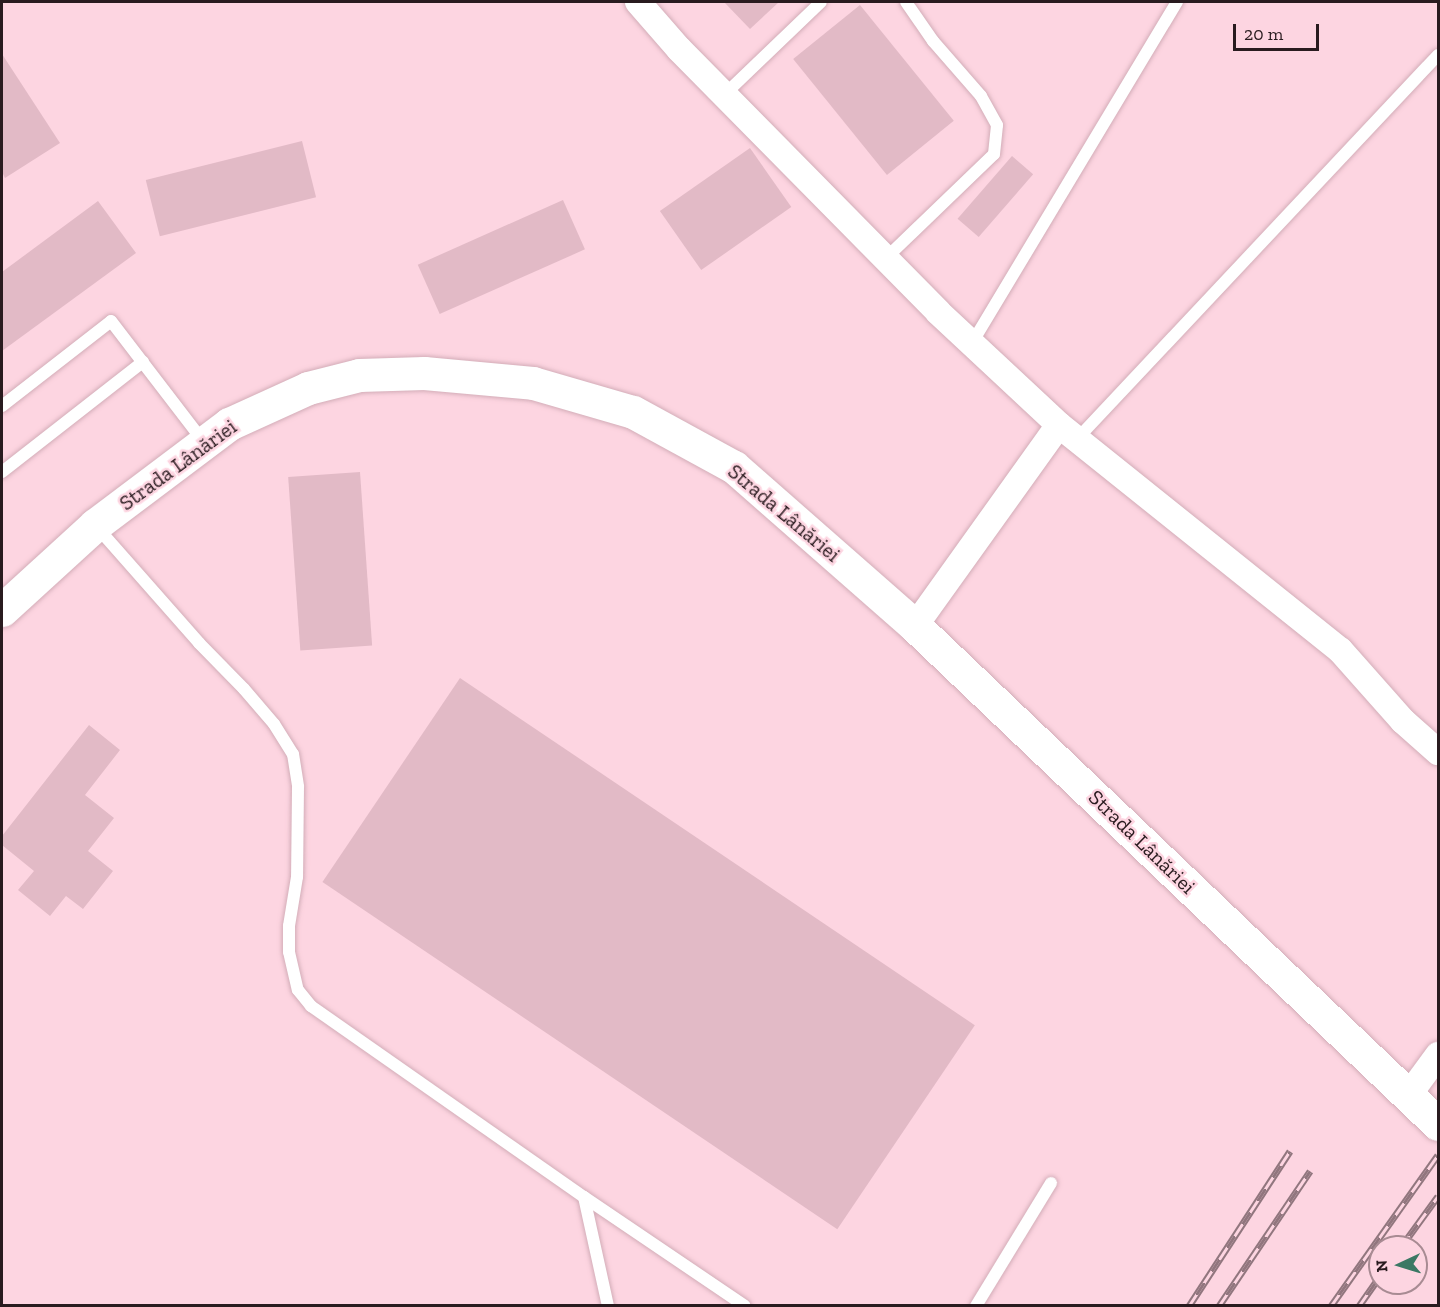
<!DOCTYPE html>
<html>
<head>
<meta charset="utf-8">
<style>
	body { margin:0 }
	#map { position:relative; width:1440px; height:1307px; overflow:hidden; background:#fdd5e1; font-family:"Zilla Slab",serif }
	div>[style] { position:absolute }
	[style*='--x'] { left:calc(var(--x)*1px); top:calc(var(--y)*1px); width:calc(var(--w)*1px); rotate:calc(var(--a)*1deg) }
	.building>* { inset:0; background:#e2bac6; transform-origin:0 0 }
	.roads { filter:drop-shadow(0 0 2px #d3adb8) drop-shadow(0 0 2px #d3adb8) }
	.lane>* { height:12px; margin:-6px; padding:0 6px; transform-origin:6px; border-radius:6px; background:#fff }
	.street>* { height:26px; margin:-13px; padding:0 13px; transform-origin:13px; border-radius:13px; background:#fff }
	.secondary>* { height:33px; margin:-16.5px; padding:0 16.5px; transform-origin:16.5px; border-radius:16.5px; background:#fff }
	.rail>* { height:7px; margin-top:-3.5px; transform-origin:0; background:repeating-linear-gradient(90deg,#fdd5e1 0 14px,#91767e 0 28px); box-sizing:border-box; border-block:2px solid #91767e }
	span { translate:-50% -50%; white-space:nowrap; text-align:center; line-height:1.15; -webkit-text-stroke:5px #fdd5e1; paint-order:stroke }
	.street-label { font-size:21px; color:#291b1f }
	.frame { position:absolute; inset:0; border:3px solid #291b1f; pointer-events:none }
	.north { position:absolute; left:1368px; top:1235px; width:60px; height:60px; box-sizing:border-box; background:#fdd5e1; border:2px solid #a88b93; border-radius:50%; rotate:266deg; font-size:16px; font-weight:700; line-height:24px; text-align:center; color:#291b1f }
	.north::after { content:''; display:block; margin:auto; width:21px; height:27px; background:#3b7864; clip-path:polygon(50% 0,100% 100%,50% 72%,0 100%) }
	.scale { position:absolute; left:1233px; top:24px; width:86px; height:27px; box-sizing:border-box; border:3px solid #291b1f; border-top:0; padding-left:8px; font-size:18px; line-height:21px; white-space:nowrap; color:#291b1f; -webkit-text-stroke:4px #fdd5e1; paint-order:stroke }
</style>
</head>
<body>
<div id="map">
	<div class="building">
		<i style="clip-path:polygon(724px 2px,779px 2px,750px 29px)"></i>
		<i style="left:860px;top:5px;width:149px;height:86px;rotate:51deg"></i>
		<i style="clip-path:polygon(2px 54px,60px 143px,5px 178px,2px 172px)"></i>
		<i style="left:302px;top:141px;width:58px;height:161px;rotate:76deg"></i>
		<i style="left:750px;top:148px;width:72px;height:110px;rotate:55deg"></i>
		<i style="left:1012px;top:156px;width:28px;height:83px;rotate:41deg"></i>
		<i style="left:563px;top:200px;width:54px;height:159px;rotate:66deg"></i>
		<i style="clip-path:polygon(98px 201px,136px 253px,2px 351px,2px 272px)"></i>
		<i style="left:360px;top:472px;width:174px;height:72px;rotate:86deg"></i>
		<i style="left:460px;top:678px;width:621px;height:246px;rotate:34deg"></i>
		<i style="clip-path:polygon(89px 725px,120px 750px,85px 795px,114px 818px,88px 851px,113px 871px,83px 909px,66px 896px,50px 916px,18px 890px,34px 871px,2px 845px,2px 836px)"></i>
	</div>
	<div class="roads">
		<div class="lane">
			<i style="--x:724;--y:95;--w:134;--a:-43.8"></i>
			<i style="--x:885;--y:259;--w:151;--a:-43.9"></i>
			<i style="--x:994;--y:154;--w:29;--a:-84"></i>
			<i style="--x:997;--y:125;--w:33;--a:-119"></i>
			<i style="--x:981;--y:96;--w:73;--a:-131.1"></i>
			<i style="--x:933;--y:41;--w:47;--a:-124.7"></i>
			<i style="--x:972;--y:343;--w:398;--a:-59"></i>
			<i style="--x:2;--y:406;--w:138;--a:-37.9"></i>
			<i style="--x:111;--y:321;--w:151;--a:52.5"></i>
			<i style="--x:1077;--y:439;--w:527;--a:-46.77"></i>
			<i style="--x:2;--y:472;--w:179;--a:-38"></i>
			<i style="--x:96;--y:526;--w:156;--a:48.6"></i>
			<i style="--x:199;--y:643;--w:64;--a:45.6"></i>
			<i style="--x:244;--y:689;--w:46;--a:49.4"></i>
			<i style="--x:274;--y:724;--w:36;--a:58"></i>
			<i style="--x:293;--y:754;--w:33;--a:81"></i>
			<i style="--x:298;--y:787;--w:90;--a:90.6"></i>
			<i style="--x:297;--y:877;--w:50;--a:99.3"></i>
			<i style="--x:289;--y:926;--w:26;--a:90"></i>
			<i style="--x:289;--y:952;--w:39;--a:77"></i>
			<i style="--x:298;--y:990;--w:21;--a:51"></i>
			<i style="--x:311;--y:1006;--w:333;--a:35"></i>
			<i style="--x:584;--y:1197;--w:194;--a:34.1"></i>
			<i style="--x:584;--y:1197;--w:112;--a:77.6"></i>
			<i style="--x:976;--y:1306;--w:144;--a:-58.6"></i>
		</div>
		<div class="street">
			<i style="--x:638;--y:2;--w:62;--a:48.9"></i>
			<i style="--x:679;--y:49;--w:369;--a:45.4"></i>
			<i style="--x:938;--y:312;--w:166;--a:43"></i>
			<i style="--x:1059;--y:425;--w:360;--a:38.7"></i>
			<i style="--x:1340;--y:650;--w:95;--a:48.4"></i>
			<i style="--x:1403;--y:721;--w:47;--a:41.5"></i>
			<i style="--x:915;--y:626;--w:247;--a:-54.4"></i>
			<i style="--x:1408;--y:1096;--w:51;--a:-53.8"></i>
		</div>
		<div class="secondary">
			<i style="--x:2;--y:610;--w:126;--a:-42.4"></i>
			<i style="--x:95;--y:525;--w:168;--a:-37"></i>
			<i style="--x:229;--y:424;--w:87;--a:-24.5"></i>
			<i style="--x:308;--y:388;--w:53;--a:-14.3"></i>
			<i style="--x:359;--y:375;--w:65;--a:-1.8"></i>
			<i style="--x:424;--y:373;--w:109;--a:5.2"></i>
			<i style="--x:533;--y:383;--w:104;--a:16.2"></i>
			<i style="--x:633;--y:412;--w:115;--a:28.6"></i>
			<i style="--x:734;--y:467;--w:241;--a:41.3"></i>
			<i style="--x:915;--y:626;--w:722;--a:43.6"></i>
		</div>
	</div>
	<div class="rail">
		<i style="--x:1401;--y:1247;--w:63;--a:-54"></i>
		<i style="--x:1189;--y:1306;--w:185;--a:-56.9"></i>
		<i style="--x:1219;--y:1306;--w:163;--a:-56"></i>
		<i style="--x:1331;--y:1306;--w:185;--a:-54.7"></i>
		<i style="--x:1359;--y:1306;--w:37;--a:-55"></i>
	</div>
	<div class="street-label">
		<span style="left:178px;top:465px;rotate:-36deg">Strada Lânăriei</span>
		<span style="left:784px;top:513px;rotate:40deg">Strada Lânăriei</span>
		<span style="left:1142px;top:842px;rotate:44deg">Strada Lânăriei</span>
	</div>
	<div class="frame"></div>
	<div class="north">N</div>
	<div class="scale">20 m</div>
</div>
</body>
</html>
